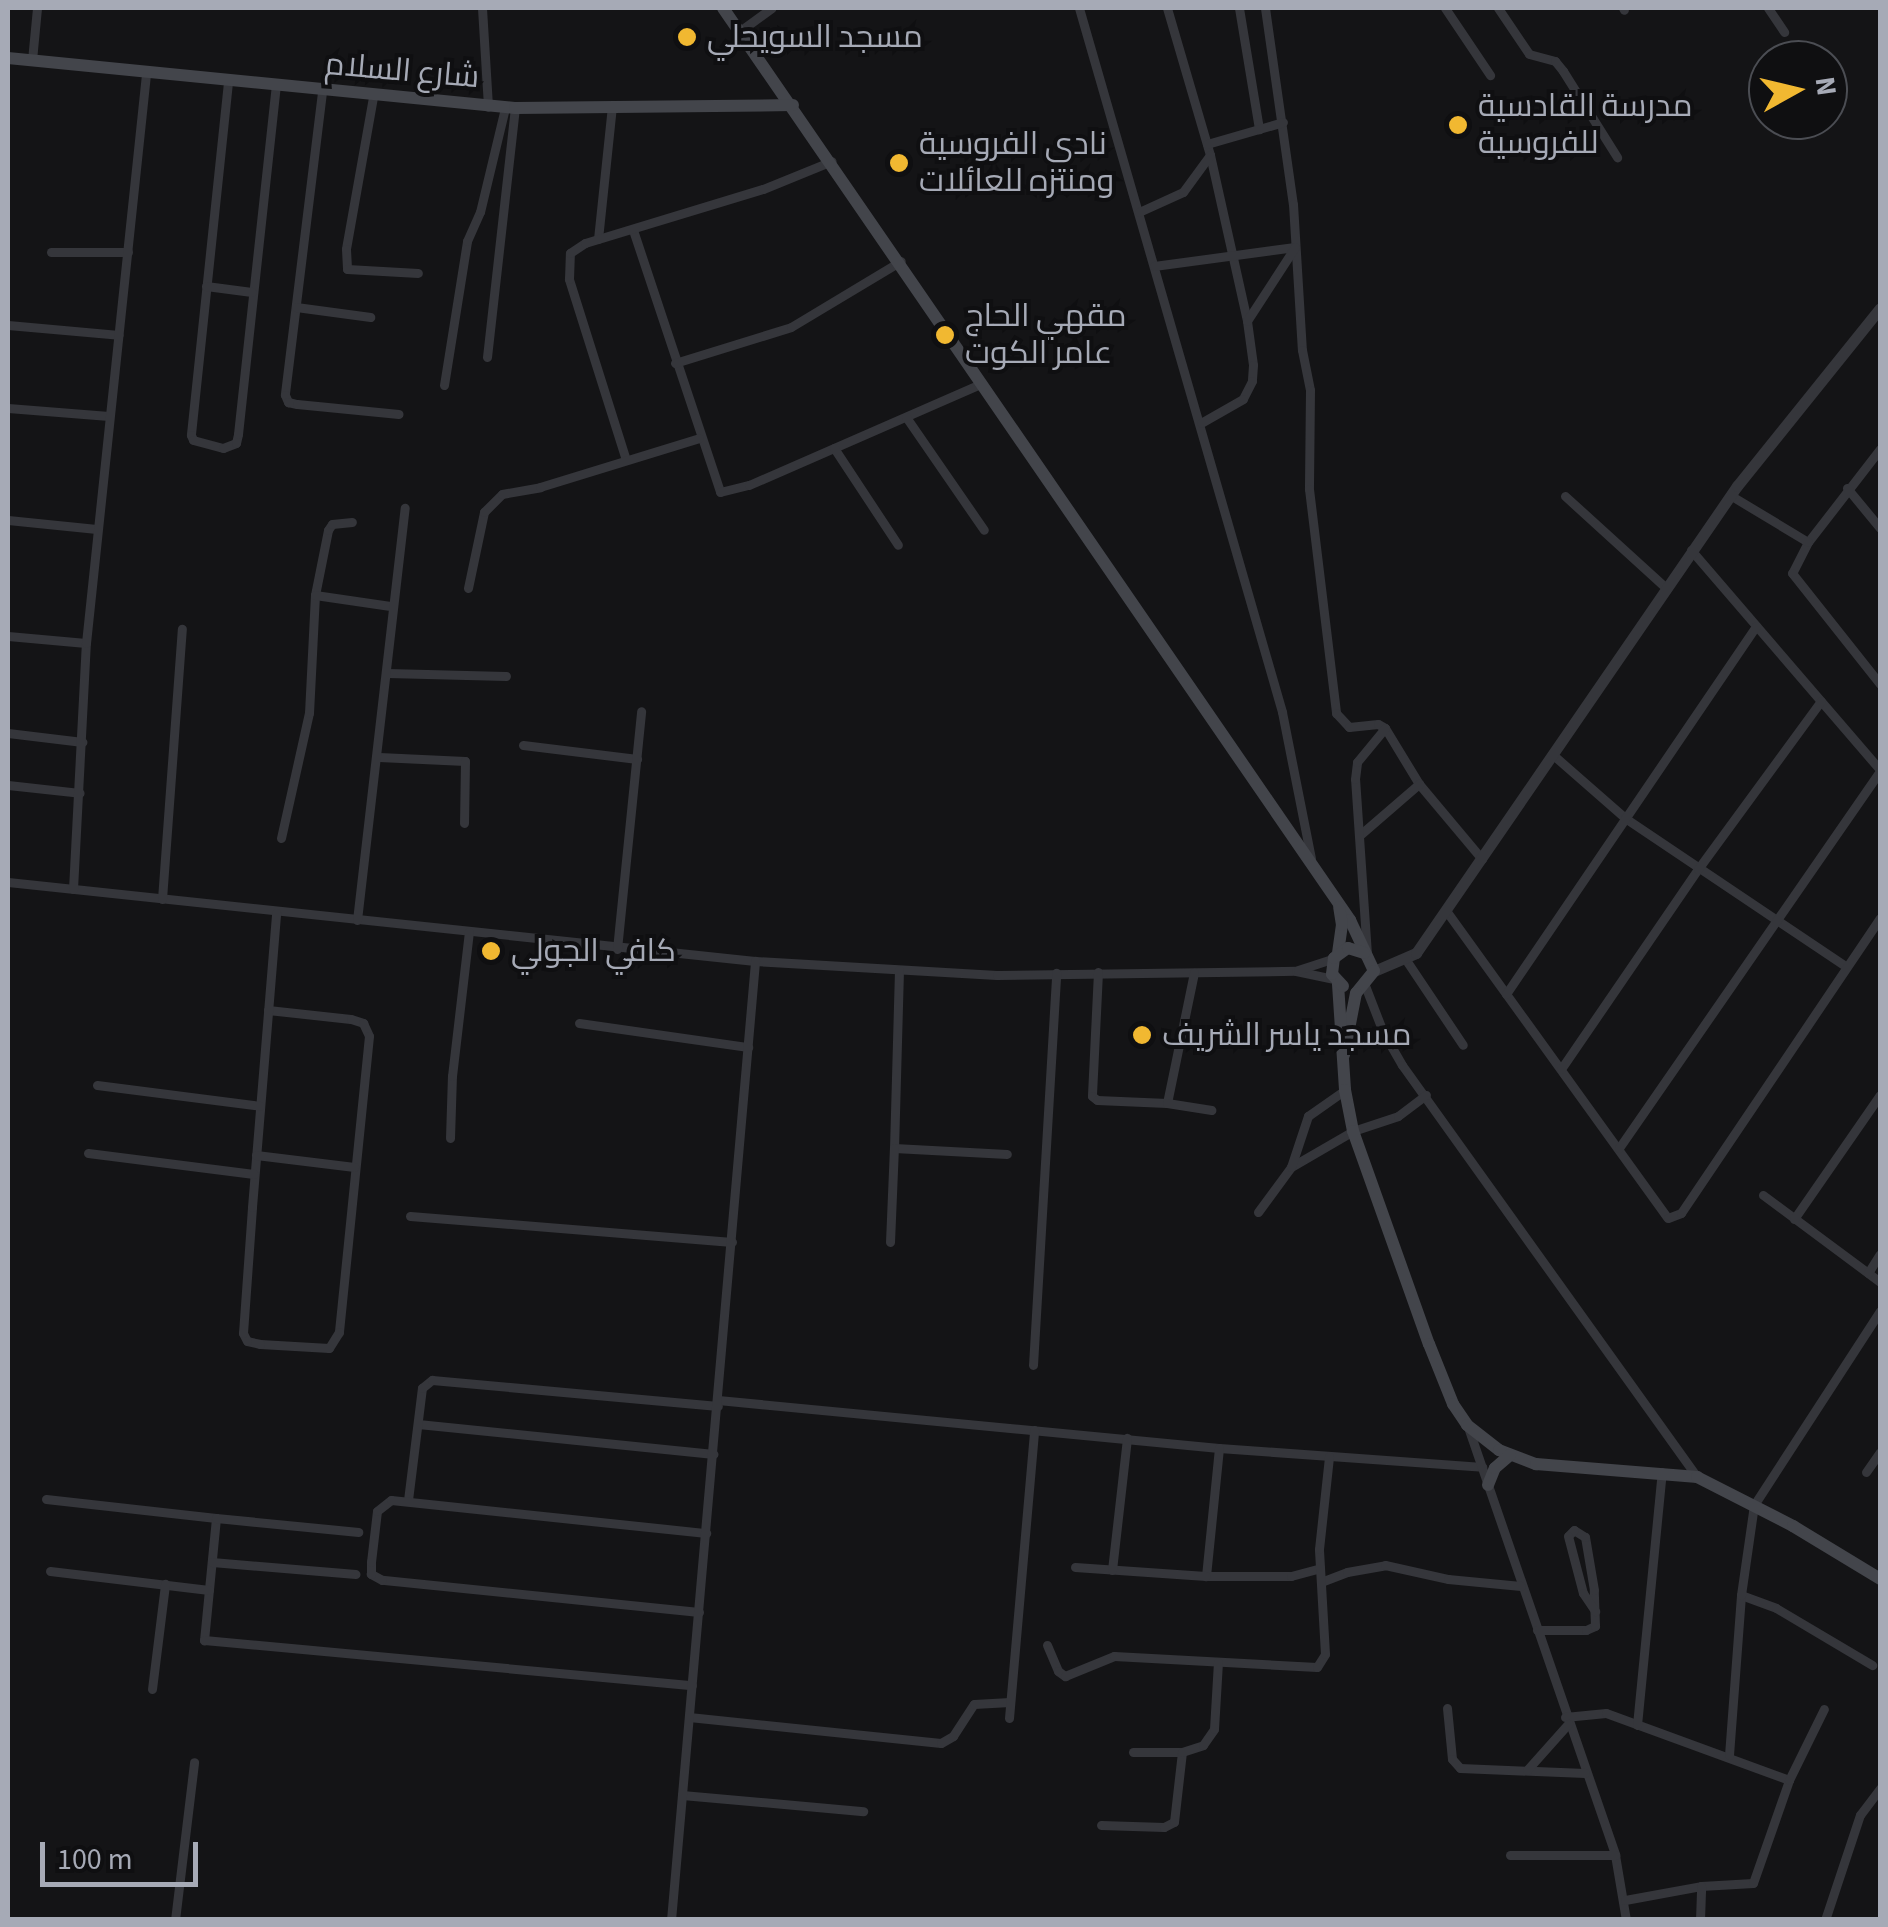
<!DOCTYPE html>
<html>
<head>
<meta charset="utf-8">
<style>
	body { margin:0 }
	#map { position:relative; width:1888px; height:1927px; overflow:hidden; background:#141416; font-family:"Source Sans 3",Cairo,sans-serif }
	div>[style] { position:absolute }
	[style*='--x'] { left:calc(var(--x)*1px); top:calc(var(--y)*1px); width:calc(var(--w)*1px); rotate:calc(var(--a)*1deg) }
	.minor>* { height:9px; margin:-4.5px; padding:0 4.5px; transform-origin:4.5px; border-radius:4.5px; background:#35363b }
	.tertiary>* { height:11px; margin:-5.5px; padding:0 5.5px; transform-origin:5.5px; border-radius:5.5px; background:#35363b }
	.secondary>* { height:12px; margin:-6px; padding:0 6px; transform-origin:6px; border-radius:6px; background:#43454b }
	.dots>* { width:28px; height:28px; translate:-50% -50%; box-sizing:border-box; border:5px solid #0f0f11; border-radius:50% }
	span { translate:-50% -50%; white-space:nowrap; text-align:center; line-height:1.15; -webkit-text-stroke:8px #0f0f11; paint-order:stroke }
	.poi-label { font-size:32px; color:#a6aab6 }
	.left { translate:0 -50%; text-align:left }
	.street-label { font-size:32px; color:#a6aab6 }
	.frame { position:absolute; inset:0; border:10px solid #a6aab6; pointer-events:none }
	.north { position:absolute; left:1748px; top:40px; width:100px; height:100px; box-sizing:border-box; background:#0f0f11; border:2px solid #4b4d53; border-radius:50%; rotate:82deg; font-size:28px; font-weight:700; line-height:40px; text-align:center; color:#a6aab6 }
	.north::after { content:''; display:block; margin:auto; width:35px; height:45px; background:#f1b831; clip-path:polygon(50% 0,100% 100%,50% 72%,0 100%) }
	.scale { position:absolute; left:40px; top:1842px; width:158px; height:45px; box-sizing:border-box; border:5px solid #a6aab6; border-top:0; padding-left:12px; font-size:30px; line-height:35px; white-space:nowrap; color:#a6aab6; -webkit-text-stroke:8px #0f0f11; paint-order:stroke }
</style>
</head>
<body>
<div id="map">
	<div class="minor">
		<i style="--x:482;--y:8;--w:99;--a:86.5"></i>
		<i style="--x:1079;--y:8;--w:733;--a:73.91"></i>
		<i style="--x:1282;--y:712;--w:149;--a:78.8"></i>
		<i style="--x:1167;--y:8;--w:153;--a:73.7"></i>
		<i style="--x:1210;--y:155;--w:170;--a:77.4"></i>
		<i style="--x:1247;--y:321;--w:44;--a:82.2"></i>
		<i style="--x:1253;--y:365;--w:16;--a:94"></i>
		<i style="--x:1252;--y:381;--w:20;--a:117"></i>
		<i style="--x:1243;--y:399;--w:48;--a:150.3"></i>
		<i style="--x:1239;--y:8;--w:123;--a:80.6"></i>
		<i style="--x:1265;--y:8;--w:198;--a:81.9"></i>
		<i style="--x:1293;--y:204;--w:146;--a:86.5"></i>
		<i style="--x:1302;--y:350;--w:41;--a:78.7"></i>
		<i style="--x:1310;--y:390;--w:99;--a:90.6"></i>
		<i style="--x:1309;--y:489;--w:226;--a:83.1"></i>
		<i style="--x:1336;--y:713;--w:19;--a:47"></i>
		<i style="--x:1349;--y:727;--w:29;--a:-6"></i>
		<i style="--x:1378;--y:724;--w:8;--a:30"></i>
		<i style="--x:1385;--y:728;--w:66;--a:58.7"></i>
		<i style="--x:1419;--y:784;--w:98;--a:50"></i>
		<i style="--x:1445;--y:8;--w:81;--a:56.1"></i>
		<i style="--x:1498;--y:8;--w:55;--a:56"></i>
		<i style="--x:1529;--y:54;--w:27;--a:15"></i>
		<i style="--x:1555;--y:61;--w:13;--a:51"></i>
		<i style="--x:1563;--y:71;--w:102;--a:57.9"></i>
		<i style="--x:1623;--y:8;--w:2;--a:63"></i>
		<i style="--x:1768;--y:8;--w:29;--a:56"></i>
		<i style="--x:740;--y:31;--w:39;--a:-36"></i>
		<i style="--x:32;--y:60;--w:52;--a:-84.5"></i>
		<i style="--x:228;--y:82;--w:355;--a:96"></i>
		<i style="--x:191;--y:435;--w:5;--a:68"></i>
		<i style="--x:193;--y:440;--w:31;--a:15"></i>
		<i style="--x:223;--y:448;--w:14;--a:-21"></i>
		<i style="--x:236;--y:443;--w:9;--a:-77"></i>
		<i style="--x:238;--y:434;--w:349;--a:-83.8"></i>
		<i style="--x:322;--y:92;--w:305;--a:97"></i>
		<i style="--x:285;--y:395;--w:8;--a:67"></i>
		<i style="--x:288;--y:402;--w:9;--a:13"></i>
		<i style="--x:297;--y:404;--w:102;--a:5.6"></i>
		<i style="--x:373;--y:97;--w:154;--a:100.1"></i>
		<i style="--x:346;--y:249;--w:20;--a:87"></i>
		<i style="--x:347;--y:269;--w:71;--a:3.2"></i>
		<i style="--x:1207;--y:144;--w:79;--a:-16.1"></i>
		<i style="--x:1139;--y:212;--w:48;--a:-24.4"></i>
		<i style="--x:1183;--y:192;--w:46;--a:-53.9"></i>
		<i style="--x:633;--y:230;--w:276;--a:71.6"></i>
		<i style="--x:720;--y:492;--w:30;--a:-14"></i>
		<i style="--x:749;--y:485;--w:254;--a:-23.6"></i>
		<i style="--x:598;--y:239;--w:134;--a:-84"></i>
		<i style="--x:51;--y:252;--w:77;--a:0"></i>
		<i style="--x:1154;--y:266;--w:142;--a:-7.7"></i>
		<i style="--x:1295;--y:247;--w:88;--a:123"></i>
		<i style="--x:206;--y:286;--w:46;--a:7.4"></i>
		<i style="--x:296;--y:307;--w:75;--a:7.7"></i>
		<i style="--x:8;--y:325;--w:111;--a:5.1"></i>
		<i style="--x:487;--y:357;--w:251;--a:-83.6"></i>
		<i style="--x:675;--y:363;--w:121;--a:-17.2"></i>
		<i style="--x:791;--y:327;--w:128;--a:-31"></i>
		<i style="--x:444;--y:385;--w:146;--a:-80.9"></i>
		<i style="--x:467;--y:241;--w:32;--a:-66"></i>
		<i style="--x:480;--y:212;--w:107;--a:-76.5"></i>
		<i style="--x:8;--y:408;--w:101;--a:4.5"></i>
		<i style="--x:906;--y:417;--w:137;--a:55.4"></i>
		<i style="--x:834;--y:448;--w:116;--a:56.6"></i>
		<i style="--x:1880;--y:449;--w:118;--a:127.7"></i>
		<i style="--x:1808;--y:542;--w:35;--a:117"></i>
		<i style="--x:1792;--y:573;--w:142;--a:51.6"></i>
		<i style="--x:626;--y:460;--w:190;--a:-107.5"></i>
		<i style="--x:569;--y:279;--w:26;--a:-88"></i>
		<i style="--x:570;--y:253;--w:18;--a:-34"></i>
		<i style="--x:585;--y:243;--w:186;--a:-16.9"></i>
		<i style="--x:763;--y:189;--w:74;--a:-22.1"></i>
		<i style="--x:1847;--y:488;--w:52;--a:50.5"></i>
		<i style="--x:1730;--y:495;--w:91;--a:31.1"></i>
		<i style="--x:1565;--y:496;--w:135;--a:42.3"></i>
		<i style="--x:8;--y:520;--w:89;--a:5.8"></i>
		<i style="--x:1691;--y:550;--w:290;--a:49.3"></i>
		<i style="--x:468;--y:588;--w:78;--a:-78.1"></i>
		<i style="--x:484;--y:512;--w:25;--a:-45"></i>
		<i style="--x:502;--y:494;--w:39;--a:-10"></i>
		<i style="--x:540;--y:487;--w:166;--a:-17.1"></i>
		<i style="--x:315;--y:595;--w:66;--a:-78.7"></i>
		<i style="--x:328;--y:530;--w:7;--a:-56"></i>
		<i style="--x:332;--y:524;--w:20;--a:-6"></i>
		<i style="--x:8;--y:636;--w:78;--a:5.1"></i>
		<i style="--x:387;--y:673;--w:119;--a:1.4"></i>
		<i style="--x:8;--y:733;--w:75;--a:6.9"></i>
		<i style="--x:523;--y:745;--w:115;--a:7"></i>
		<i style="--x:1552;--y:754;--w:97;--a:41.2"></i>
		<i style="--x:1625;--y:818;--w:265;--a:33.9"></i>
		<i style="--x:379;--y:757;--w:86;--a:2.7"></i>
		<i style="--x:465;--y:761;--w:62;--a:90.9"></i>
		<i style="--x:8;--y:785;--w:72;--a:6.3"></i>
		<i style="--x:1361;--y:834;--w:77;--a:-40.8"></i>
		<i style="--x:281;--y:838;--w:128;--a:-77.4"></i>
		<i style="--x:309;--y:713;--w:118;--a:-87.1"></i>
		<i style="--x:315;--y:595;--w:76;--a:8.3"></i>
		<i style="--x:8;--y:882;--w:751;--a:6.04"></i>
		<i style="--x:755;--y:961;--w:242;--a:3.3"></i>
		<i style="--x:997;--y:975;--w:299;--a:-0.8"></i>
		<i style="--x:1296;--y:971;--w:39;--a:12"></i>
		<i style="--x:73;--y:889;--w:246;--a:-87"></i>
		<i style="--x:86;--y:643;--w:572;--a:-83.98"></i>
		<i style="--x:162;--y:899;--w:271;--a:-85.8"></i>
		<i style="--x:1447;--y:912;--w:377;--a:54.2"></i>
		<i style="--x:1668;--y:1218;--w:14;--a:-21"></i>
		<i style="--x:1681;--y:1213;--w:356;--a:-56"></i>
		<i style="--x:357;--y:920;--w:415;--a:-83.4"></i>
		<i style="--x:617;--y:949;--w:239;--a:-84.2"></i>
		<i style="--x:1367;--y:954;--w:175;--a:-93.9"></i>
		<i style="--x:1355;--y:779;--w:17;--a:-83"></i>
		<i style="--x:1357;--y:762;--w:44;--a:-50.5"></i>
		<i style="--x:1406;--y:960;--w:102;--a:56.2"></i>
		<i style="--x:899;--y:970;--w:178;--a:91.6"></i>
		<i style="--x:894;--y:1148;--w:113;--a:3"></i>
		<i style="--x:1298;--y:970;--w:38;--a:-18"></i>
		<i style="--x:1098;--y:972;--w:124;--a:92.8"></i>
		<i style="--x:1092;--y:1096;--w:6;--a:39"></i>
		<i style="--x:1097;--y:1100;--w:70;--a:2.5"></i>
		<i style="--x:1167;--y:1103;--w:133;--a:-78.3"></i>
		<i style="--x:1364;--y:983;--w:53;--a:68.8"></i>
		<i style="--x:1383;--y:1032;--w:38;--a:60"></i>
		<i style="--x:1402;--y:1065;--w:507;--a:54.4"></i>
		<i style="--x:1506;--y:994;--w:445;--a:-55.8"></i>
		<i style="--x:268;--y:1010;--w:83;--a:6.2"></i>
		<i style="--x:351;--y:1019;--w:13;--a:18"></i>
		<i style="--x:363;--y:1023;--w:14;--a:65"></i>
		<i style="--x:369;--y:1036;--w:298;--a:95.8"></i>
		<i style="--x:339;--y:1332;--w:19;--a:122"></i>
		<i style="--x:329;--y:1348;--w:69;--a:-176.7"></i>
		<i style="--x:260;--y:1344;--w:13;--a:-167"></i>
		<i style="--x:247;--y:1341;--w:9;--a:-117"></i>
		<i style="--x:243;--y:1333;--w:126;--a:-85.9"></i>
		<i style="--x:252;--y:1207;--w:295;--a:-85.3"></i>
		<i style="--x:579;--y:1023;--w:171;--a:8.1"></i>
		<i style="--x:1561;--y:1069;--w:242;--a:-55.6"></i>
		<i style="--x:1698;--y:869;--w:208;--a:-53.8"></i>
		<i style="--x:97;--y:1085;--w:164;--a:7.3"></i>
		<i style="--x:1167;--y:1103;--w:45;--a:9"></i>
		<i style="--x:450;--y:1138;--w:62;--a:-88.2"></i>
		<i style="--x:452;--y:1076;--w:145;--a:-83.3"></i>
		<i style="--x:1619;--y:1148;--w:459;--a:-55.3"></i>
		<i style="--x:88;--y:1153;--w:167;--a:7.2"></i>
		<i style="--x:256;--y:1155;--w:99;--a:7"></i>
		<i style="--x:1291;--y:1167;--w:72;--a:-30.1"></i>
		<i style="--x:1353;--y:1131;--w:47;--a:-18.4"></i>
		<i style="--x:1398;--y:1116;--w:35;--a:-37"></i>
		<i style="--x:1763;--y:1195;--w:146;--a:36.6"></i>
		<i style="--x:1258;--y:1212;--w:56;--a:-53.7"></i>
		<i style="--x:1291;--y:1167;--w:54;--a:-71.6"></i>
		<i style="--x:1308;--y:1116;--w:45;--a:-35.1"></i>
		<i style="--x:410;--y:1216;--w:323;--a:4.6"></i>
		<i style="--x:1794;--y:1219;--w:151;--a:-55.3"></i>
		<i style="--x:890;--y:1242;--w:94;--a:-87.6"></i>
		<i style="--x:1868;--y:1273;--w:22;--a:-58"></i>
		<i style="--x:1033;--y:1365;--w:393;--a:-86.6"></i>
		<i style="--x:718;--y:1400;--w:503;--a:5.47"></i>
		<i style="--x:1219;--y:1448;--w:264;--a:4.1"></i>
		<i style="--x:418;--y:1424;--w:297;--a:5.8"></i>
		<i style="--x:1468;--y:1427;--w:453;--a:71"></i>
		<i style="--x:1615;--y:1855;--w:66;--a:80.4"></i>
		<i style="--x:1219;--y:1448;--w:129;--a:95.8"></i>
		<i style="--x:1206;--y:1576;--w:85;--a:0"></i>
		<i style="--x:1291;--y:1576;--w:30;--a:-15"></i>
		<i style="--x:1866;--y:1472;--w:24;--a:-55"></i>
		<i style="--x:46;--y:1499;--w:171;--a:6.4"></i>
		<i style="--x:216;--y:1518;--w:123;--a:95.6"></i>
		<i style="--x:204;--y:1640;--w:490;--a:5.3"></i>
		<i style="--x:408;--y:1500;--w:113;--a:-82.9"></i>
		<i style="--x:422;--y:1388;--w:13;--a:-39"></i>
		<i style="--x:432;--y:1380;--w:287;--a:5.2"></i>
		<i style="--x:216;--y:1518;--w:143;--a:5.6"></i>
		<i style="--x:212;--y:1562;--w:144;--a:4.8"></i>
		<i style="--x:1075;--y:1567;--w:131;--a:3.9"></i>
		<i style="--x:1112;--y:1570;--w:133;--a:-83.5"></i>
		<i style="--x:50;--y:1571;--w:160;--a:6.8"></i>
		<i style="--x:1321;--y:1582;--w:28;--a:-21"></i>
		<i style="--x:1347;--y:1572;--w:39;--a:-10"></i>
		<i style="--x:1385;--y:1565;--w:65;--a:12.5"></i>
		<i style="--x:1448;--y:1579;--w:73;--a:5.5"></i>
		<i style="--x:1741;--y:1595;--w:37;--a:20"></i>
		<i style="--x:1776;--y:1608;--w:112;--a:30.7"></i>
		<i style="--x:699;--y:1612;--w:319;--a:-174.2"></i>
		<i style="--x:382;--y:1580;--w:13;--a:-151"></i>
		<i style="--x:371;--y:1574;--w:12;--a:-90"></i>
		<i style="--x:371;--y:1562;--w:51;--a:-83.3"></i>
		<i style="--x:377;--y:1511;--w:18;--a:-38"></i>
		<i style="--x:391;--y:1500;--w:317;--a:6"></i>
		<i style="--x:1537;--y:1630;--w:49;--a:0"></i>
		<i style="--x:1586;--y:1630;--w:10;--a:-24"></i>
		<i style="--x:1595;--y:1626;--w:36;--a:-92"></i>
		<i style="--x:1594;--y:1590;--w:54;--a:-99.6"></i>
		<i style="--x:1585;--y:1537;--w:13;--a:-148"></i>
		<i style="--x:1574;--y:1530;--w:8;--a:135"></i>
		<i style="--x:1568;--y:1536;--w:59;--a:75.3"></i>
		<i style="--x:1583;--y:1593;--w:22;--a:56"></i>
		<i style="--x:1047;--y:1645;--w:28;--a:67"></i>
		<i style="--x:1058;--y:1671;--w:9;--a:36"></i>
		<i style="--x:1065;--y:1676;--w:53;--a:-22.2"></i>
		<i style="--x:1114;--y:1656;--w:203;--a:3.1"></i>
		<i style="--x:1317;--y:1667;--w:15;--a:-58"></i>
		<i style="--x:1325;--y:1654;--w:105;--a:-93.3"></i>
		<i style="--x:1319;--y:1549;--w:93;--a:-83.8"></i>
		<i style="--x:152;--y:1689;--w:106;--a:-82.9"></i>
		<i style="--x:1447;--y:1708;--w:51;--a:84.4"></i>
		<i style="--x:1452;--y:1759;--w:12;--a:48"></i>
		<i style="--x:1460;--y:1768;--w:125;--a:2.3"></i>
		<i style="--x:689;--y:1717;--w:253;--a:5.9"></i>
		<i style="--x:941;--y:1743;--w:14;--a:-30"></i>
		<i style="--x:953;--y:1736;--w:38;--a:-57"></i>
		<i style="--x:974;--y:1704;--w:36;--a:-3"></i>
		<i style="--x:1565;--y:1717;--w:41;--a:-5.6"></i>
		<i style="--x:1606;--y:1713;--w:195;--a:20.1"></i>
		<i style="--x:1009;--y:1718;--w:289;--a:-85"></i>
		<i style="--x:1637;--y:1725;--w:254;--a:-84.4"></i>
		<i style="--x:1133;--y:1752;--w:49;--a:0"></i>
		<i style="--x:1729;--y:1755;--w:160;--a:-85.7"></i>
		<i style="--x:1741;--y:1595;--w:91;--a:-81.8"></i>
		<i style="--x:1754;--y:1505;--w:231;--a:-57"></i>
		<i style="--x:1527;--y:1770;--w:62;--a:-48.3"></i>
		<i style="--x:682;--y:1795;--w:182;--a:5.1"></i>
		<i style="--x:1101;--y:1825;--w:63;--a:1.8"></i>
		<i style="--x:1164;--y:1827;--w:11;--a:-27"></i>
		<i style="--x:1174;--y:1822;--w:70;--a:-83.5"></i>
		<i style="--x:1182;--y:1752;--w:22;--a:-18"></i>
		<i style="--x:1203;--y:1745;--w:19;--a:-55"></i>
		<i style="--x:1214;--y:1729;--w:67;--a:-86.6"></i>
		<i style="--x:1510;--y:1855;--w:105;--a:0"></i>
		<i style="--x:1625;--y:1900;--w:77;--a:-10.4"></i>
		<i style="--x:1701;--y:1886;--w:52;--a:-3.3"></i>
		<i style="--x:1753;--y:1883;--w:109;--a:-70.7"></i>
		<i style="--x:1789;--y:1780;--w:79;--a:-63.8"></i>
		<i style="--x:175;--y:1920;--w:159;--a:-83.1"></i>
		<i style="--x:671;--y:1920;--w:963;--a:-84.99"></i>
		<i style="--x:1700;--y:1920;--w:34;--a:-88"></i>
		<i style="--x:1825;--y:1920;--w:111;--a:-71.6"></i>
		<i style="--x:1860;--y:1815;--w:34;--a:-53"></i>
	</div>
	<div class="tertiary">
		<i style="--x:1374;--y:971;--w:46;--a:-23.2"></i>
		<i style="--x:1416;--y:953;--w:567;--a:-55.5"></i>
		<i style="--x:1737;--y:486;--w:228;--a:-51.2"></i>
	</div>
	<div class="secondary">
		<i style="--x:723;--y:8;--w:1107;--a:55.49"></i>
		<i style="--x:1350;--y:920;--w:56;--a:64.8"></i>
		<i style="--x:1374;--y:971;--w:28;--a:129"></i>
		<i style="--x:1356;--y:993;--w:63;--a:101"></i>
		<i style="--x:8;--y:58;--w:509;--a:5.63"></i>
		<i style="--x:515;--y:108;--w:278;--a:-0.6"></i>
		<i style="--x:1338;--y:953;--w:28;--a:-82"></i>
		<i style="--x:1342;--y:925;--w:18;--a:-99"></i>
		<i style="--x:1338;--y:984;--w:106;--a:86.2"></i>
		<i style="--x:1345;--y:1090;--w:42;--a:79"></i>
		<i style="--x:1353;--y:1131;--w:226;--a:70.4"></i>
		<i style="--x:1429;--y:1344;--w:65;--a:68.2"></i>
		<i style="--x:1453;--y:1404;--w:25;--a:56"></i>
		<i style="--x:1467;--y:1425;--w:41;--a:38"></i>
		<i style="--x:1499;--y:1450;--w:40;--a:21"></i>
		<i style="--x:1536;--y:1464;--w:162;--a:4.6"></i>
		<i style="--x:1697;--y:1477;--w:108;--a:27"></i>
		<i style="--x:1793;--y:1526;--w:102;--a:31.3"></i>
		<i style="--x:1343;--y:986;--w:16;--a:-133"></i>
		<i style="--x:1332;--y:974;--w:16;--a:-83"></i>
		<i style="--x:1334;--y:958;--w:17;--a:-36"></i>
		<i style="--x:1348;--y:948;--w:17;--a:17"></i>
		<i style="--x:1488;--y:1485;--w:18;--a:-68"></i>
		<i style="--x:1495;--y:1468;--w:20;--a:-41"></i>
	</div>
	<div class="dots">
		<i style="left:687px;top:37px;background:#f1b831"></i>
		<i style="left:1458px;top:125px;background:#f1b831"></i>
		<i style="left:899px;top:163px;background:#f1b831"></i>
		<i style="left:945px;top:335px;background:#f1b831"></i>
		<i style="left:491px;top:951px;background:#f1b831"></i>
		<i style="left:1142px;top:1035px;background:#f1b831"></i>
	</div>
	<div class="poi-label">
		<span class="left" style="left:707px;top:37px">مسجد السويحلي</span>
		<span class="left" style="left:1478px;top:125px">مدرسة القادسية<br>للفروسية</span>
		<span class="left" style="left:919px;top:163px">نادي الفروسية<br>ومنتزه للعائلات</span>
		<span class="left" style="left:965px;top:335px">مقهي الحاج<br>عامر الكوت</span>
		<span class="left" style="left:511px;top:951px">كافي الجولي</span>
		<span class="left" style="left:1162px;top:1035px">مسجد ياسر الشريف</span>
	</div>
	<div class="street-label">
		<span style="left:402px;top:71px;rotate:5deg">شارع السلام</span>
	</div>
	<div class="frame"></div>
	<div class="north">N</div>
	<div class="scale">100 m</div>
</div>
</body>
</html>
